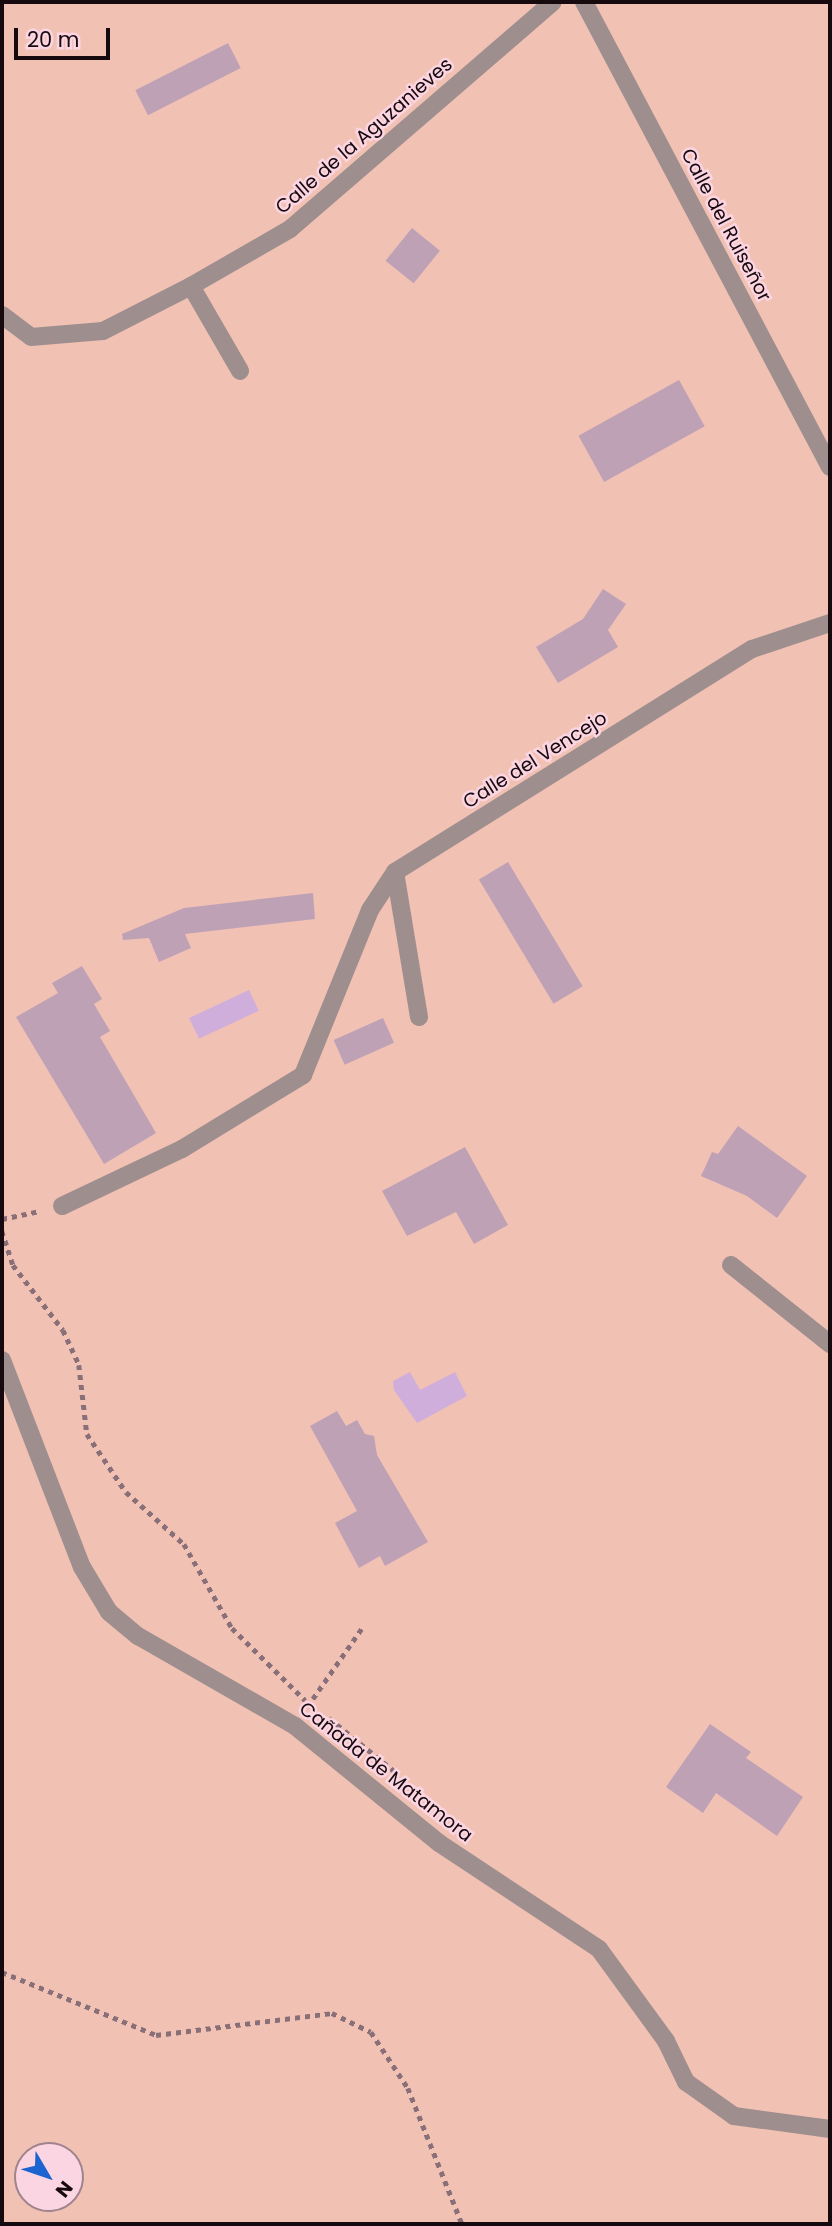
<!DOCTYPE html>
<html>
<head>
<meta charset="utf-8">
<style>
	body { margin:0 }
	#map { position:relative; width:832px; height:2226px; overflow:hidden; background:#fbd5e1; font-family:Poppins,sans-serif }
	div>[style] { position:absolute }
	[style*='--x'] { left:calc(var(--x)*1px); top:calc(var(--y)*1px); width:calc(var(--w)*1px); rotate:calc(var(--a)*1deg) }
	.green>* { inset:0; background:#f1c1b4 }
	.water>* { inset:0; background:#d0aedb; transform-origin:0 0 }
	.building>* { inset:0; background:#bfa1b6; transform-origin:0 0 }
	.path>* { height:4.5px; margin-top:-2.25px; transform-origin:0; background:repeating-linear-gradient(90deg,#886f78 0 5px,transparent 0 10px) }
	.minor>* { height:18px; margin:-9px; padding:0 9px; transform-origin:9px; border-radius:9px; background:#9f8e8e }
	span { translate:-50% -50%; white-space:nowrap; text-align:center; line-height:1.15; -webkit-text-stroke:5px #fbd5e1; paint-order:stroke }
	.street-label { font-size:19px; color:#160a0f }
	.frame { position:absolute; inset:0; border:4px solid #160a0f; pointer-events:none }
	.north { position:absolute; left:14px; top:2142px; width:70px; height:70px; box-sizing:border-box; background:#fbd5e1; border:2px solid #9f848d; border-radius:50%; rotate:129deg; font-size:19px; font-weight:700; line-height:28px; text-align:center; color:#160a0f }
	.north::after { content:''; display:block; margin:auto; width:24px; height:32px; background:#1c64cf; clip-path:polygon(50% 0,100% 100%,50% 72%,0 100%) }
	.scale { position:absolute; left:14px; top:28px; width:96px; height:32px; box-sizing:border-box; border:4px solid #160a0f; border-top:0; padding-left:9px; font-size:21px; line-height:24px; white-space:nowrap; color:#160a0f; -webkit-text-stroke:5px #fbd5e1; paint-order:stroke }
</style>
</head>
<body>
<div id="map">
	<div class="green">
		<i style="clip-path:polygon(evenodd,2px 2px,830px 2px,830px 2224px,2px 2224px,2px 2px,28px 2156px,70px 2156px,70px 2198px,28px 2198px,28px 2156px)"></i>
	</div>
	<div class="water">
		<i style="left:249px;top:990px;width:23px;height:66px;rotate:65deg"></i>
		<i style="clip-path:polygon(410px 1372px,420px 1390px,455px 1372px,467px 1396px,417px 1423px,394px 1390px,393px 1381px)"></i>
	</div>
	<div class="building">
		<i style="left:228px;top:43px;width:28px;height:104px;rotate:63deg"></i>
		<i style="left:412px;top:228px;width:36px;height:42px;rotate:39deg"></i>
		<i style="left:679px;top:380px;width:53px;height:115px;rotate:61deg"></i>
		<i style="clip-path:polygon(603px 589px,626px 604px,608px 630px,618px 647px,558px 683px,536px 647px,583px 619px)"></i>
		<i style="left:508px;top:862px;width:145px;height:34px;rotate:59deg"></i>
		<i style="clip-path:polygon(313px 893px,315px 919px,185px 934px,191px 948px,159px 962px,149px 938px,123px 940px,122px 934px,184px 908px)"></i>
		<i style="clip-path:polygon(82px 966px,102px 999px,94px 1004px,110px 1031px,100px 1037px,156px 1133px,104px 1164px,16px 1017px,58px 993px,52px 983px)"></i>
		<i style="left:383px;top:1018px;width:27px;height:54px;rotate:66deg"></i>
		<i style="clip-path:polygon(738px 1126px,807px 1176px,777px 1218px,747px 1196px,701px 1176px,712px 1152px,718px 1154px)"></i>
		<i style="clip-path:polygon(465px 1147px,508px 1225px,474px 1244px,456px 1212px,407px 1236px,382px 1191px)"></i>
		<i style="clip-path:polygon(337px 1411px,346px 1426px,357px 1420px,365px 1434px,374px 1436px,377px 1455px,428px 1542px,385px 1566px,380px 1556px,359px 1568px,335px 1523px,357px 1511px,310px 1426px)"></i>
		<i style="clip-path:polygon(710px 1724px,751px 1752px,746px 1758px,803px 1797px,777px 1836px,716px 1793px,703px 1813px,666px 1787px)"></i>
	</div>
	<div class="path">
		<i style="--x:2;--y:1219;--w:39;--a:-12"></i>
		<i style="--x:2;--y:1231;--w:36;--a:72"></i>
		<i style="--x:13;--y:1265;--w:82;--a:52.4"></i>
		<i style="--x:63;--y:1330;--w:38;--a:65"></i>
		<i style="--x:79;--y:1365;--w:69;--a:83.4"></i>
		<i style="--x:87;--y:1434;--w:70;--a:56.1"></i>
		<i style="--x:126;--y:1492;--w:78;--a:41.9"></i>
		<i style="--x:184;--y:1544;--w:97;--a:60.3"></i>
		<i style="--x:232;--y:1628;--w:103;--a:44.6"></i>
		<i style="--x:307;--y:1707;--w:96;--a:-55.2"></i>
		<i style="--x:329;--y:1718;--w:89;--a:39.1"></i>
		<i style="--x:2;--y:1972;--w:166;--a:22.2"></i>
		<i style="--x:156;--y:2035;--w:177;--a:-7.1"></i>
		<i style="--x:332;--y:2013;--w:43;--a:26"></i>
		<i style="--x:371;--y:2032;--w:67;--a:56.5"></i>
		<i style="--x:408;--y:2088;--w:146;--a:68.3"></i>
	</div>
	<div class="minor">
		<i style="--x:584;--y:2;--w:526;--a:62.12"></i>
		<i style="--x:191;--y:286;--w:98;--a:60"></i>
		<i style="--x:2;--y:315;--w:36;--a:37"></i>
		<i style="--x:31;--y:337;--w:72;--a:-4.8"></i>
		<i style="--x:103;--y:331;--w:99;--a:-27.1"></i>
		<i style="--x:191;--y:286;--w:114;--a:-29.9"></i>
		<i style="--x:290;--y:229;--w:347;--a:-40.8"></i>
		<i style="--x:419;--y:1017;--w:147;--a:-99.4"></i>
		<i style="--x:395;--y:872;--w:421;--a:-32"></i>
		<i style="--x:752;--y:649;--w:82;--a:-18.4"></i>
		<i style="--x:62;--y:1206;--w:133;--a:-25.4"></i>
		<i style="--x:182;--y:1149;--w:142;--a:-31.4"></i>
		<i style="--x:303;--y:1075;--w:178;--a:-67.9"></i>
		<i style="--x:370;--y:910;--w:45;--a:-56.7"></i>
		<i style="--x:731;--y:1265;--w:127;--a:38.6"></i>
		<i style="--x:2;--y:1360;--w:222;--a:68.9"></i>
		<i style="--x:82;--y:1567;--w:52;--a:59"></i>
		<i style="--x:109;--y:1612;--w:38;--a:40"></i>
		<i style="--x:138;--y:1636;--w:181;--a:29.8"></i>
		<i style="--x:295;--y:1726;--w:186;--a:39.1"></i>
		<i style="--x:439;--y:1843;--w:192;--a:33.5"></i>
		<i style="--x:599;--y:1949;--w:114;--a:53.9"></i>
		<i style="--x:666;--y:2041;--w:46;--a:64"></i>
		<i style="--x:686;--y:2082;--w:59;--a:35.3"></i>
		<i style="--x:734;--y:2116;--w:97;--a:7.7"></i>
	</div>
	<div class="street-label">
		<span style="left:364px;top:136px;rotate:-41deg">Calle de la Aguzanieves</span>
		<span style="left:726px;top:225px;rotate:62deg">Calle del Ruiseñor</span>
		<span style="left:535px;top:760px;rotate:-32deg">Calle del Vencejo</span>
		<span style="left:386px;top:1772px;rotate:38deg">Cañada de Matamora</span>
	</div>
	<div class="frame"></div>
	<div class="north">N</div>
	<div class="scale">20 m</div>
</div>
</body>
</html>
